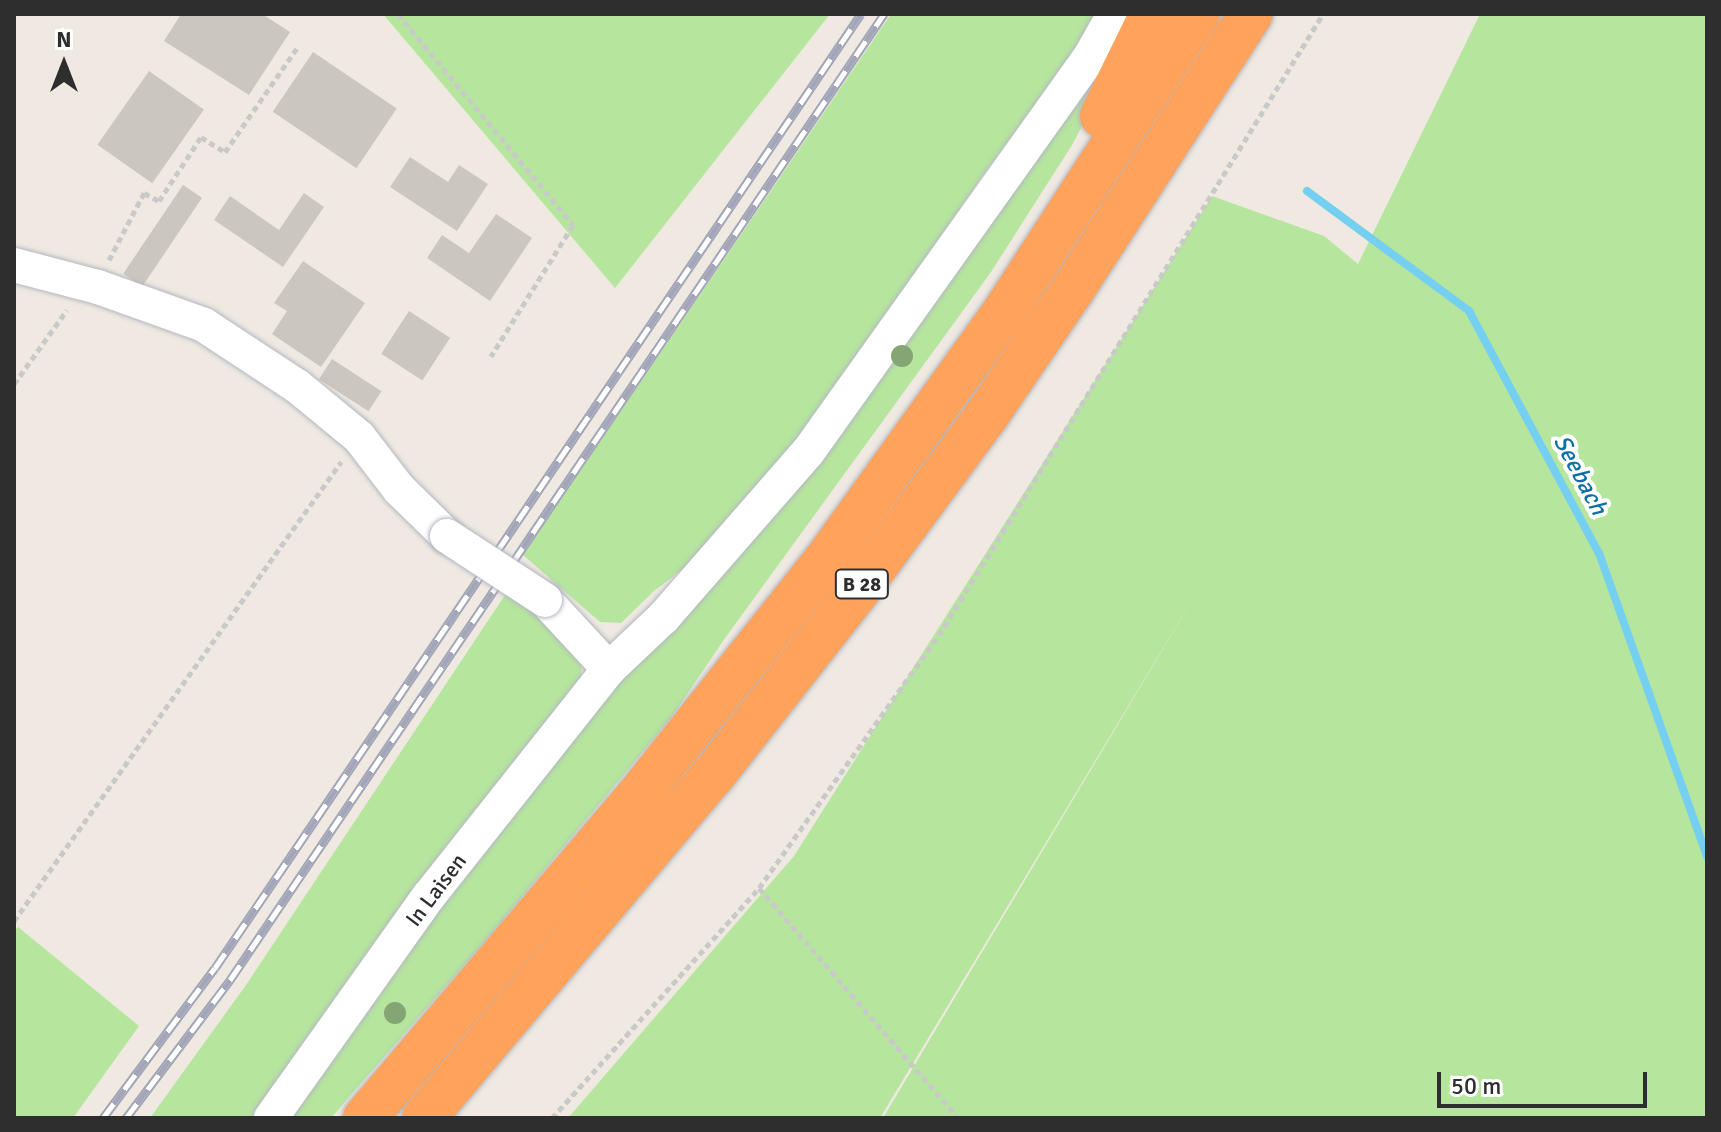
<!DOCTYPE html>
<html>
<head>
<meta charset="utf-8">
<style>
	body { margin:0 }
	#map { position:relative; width:1721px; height:1132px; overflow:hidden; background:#efe9e1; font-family:Signika,sans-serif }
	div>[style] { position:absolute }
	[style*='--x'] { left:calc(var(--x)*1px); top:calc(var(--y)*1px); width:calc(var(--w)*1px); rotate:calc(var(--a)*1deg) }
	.green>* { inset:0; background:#b6e59e }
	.stream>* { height:8px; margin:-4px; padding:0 4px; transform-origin:4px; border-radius:4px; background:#75cff0 }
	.building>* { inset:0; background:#cbc7bf; transform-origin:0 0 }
	.path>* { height:5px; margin-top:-2.5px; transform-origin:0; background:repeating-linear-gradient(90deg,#c9c9c9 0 6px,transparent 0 10px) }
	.roads { filter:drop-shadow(0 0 2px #b4b7c1) drop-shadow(0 0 2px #b4b7c1) }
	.minor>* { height:34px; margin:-17px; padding:0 17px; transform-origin:17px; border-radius:17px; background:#fff }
	.highway>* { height:44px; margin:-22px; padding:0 22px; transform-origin:22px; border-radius:22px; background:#ffa35c }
	.rail>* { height:9px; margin-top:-4.5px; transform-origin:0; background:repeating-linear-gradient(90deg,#fff 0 18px,#a3a6b8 0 36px); box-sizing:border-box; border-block:2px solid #a3a6b8 }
	.bridges { filter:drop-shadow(0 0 2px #b4b7c1) drop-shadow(0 0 2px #b4b7c1) }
	.minor-bridge>* { height:34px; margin:-17px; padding:0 17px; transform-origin:17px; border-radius:17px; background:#fff }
	.trees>* { width:22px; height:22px; margin:-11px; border-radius:50%; background:#84a574 }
	span { translate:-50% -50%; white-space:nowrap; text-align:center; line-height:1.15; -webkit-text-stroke:8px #fff; paint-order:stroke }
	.shield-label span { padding:2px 6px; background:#fff; border:2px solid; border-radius:6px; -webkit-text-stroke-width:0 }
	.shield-label { font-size:20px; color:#2e2e2e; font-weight:700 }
	.street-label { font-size:22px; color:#2e2e2e }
	.water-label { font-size:24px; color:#0d6fa3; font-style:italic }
	.frame { position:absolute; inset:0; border:16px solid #2e2e2e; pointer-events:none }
	.north { position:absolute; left:24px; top:24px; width:80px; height:80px; -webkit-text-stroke:6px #fff; paint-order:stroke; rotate:0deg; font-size:22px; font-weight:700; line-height:32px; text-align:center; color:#2e2e2e }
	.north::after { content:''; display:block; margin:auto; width:28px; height:36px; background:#2e2e2e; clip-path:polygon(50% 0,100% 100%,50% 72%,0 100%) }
	.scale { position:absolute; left:1437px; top:1072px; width:210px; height:36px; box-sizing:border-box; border:4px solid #2e2e2e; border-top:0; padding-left:10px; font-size:24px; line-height:28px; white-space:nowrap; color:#2e2e2e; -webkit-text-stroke:6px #fff; paint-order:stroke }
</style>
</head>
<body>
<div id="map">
	<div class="green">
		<i style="clip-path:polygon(383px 14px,830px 14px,615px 288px)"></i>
		<i style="clip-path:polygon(891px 14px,1102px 14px,981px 178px,797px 446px,700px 556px,654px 591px,621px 623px,600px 622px,523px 555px)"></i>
		<i style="clip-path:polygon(1480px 14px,1707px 14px,1707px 1118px,883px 1118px,1206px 577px,880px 1118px,568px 1118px,794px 856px,1212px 196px,1324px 236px,1358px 264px)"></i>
		<i style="clip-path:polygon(1112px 30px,1125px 46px,1072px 145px,991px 272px,723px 641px,671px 718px,486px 940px,331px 1118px,286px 1118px,498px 823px,601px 703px)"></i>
		<i style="clip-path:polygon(509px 589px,550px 621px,582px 659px,581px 679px,251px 1118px,150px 1118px,246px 985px)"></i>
		<i style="clip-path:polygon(18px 927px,139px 1026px,73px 1118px,14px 1118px,14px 931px)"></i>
	</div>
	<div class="stream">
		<i style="--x:1307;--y:191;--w:202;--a:36.5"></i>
		<i style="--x:1469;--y:311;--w:275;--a:61.8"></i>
		<i style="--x:1599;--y:553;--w:322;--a:70.4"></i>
	</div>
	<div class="building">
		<i style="clip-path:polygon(181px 14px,262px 14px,290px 32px,249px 95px,164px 41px)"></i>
		<i style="left:313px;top:52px;width:101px;height:72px;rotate:34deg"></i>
		<i style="left:149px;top:71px;width:67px;height:90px;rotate:35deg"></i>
		<i style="clip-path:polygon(410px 157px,448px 182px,459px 165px,488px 184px,457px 231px,390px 187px)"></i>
		<i style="left:183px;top:185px;width:23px;height:107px;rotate:34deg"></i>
		<i style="clip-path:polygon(304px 193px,324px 207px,283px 267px,214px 220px,230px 196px,279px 230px)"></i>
		<i style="clip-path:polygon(496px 214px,532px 238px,490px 301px,427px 258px,442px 235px,469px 253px)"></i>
		<i style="clip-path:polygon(303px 261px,365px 303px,321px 367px,272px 334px,287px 311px,274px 303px)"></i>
		<i style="left:409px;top:311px;width:49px;height:51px;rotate:33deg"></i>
		<i style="left:332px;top:359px;width:59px;height:24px;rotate:33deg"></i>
	</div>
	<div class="path">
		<i style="--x:398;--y:14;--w:274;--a:50.3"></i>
		<i style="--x:573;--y:225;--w:155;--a:122"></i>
		<i style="--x:109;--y:260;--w:76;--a:-62.4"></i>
		<i style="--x:144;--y:193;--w:17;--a:28"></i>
		<i style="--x:159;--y:201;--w:77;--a:-56.7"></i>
		<i style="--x:201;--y:137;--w:28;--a:32"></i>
		<i style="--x:225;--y:152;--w:130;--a:-55.3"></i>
		<i style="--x:14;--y:384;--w:91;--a:-54.4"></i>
		<i style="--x:759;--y:888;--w:304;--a:49.1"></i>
		<i style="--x:14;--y:921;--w:564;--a:-54.53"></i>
		<i style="--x:552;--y:1118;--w:309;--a:-48"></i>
		<i style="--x:759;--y:888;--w:310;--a:-54.6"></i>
		<i style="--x:939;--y:635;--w:730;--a:-58.27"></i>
	</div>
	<div class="roads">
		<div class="minor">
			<i style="--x:14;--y:265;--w:87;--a:14.7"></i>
			<i style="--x:98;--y:287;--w:113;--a:19.7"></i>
			<i style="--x:204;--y:325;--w:111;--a:33.3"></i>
			<i style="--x:297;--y:386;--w:80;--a:39.4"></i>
			<i style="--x:359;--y:437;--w:66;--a:52.4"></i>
			<i style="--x:399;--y:489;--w:67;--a:44.4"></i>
			<i style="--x:545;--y:600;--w:94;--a:47.2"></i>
			<i style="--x:271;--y:1118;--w:272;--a:-54.6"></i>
			<i style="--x:429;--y:896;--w:290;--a:-51.6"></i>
			<i style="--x:609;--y:669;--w:74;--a:-43.4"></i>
			<i style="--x:663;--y:618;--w:220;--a:-48.9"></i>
			<i style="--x:808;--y:452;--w:488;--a:-54.5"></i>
			<i style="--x:1091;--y:55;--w:47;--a:-60.7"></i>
		</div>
		<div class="highway">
			<i style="--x:1102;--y:116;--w:114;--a:-63.9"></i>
			<i style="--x:365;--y:1118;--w:436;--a:-49.7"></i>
			<i style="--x:647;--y:785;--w:293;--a:-51.5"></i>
			<i style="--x:829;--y:556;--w:302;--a:-54.3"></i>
			<i style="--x:1005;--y:311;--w:354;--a:-57"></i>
			<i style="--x:424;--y:1118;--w:450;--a:-49.9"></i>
			<i style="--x:714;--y:774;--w:229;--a:-51.9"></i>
			<i style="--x:855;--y:594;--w:226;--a:-53.6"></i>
			<i style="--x:989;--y:412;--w:145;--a:-55.7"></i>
			<i style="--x:1071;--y:292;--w:331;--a:-57.1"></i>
		</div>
	</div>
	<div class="rail">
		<i style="--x:103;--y:1118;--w:187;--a:-53.3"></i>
		<i style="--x:215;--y:968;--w:1152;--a:-55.9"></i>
		<i style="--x:126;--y:1118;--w:173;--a:-53"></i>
		<i style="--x:230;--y:980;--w:1167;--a:-55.9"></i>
	</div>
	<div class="bridges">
		<div class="minor-bridge">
			<i style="--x:447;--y:536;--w:117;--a:33.1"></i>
		</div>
	</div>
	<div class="trees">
		<i style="left:902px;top:356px"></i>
		<i style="left:395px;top:1013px"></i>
	</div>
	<div class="shield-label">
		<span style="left:862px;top:584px">B 28</span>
	</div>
	<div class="street-label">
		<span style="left:436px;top:890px;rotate:-53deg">In Laisen</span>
	</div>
	<div class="water-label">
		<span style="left:1580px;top:475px;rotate:62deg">Seebach</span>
	</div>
	<div class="frame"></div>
	<div class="north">N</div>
	<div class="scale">50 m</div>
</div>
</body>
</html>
